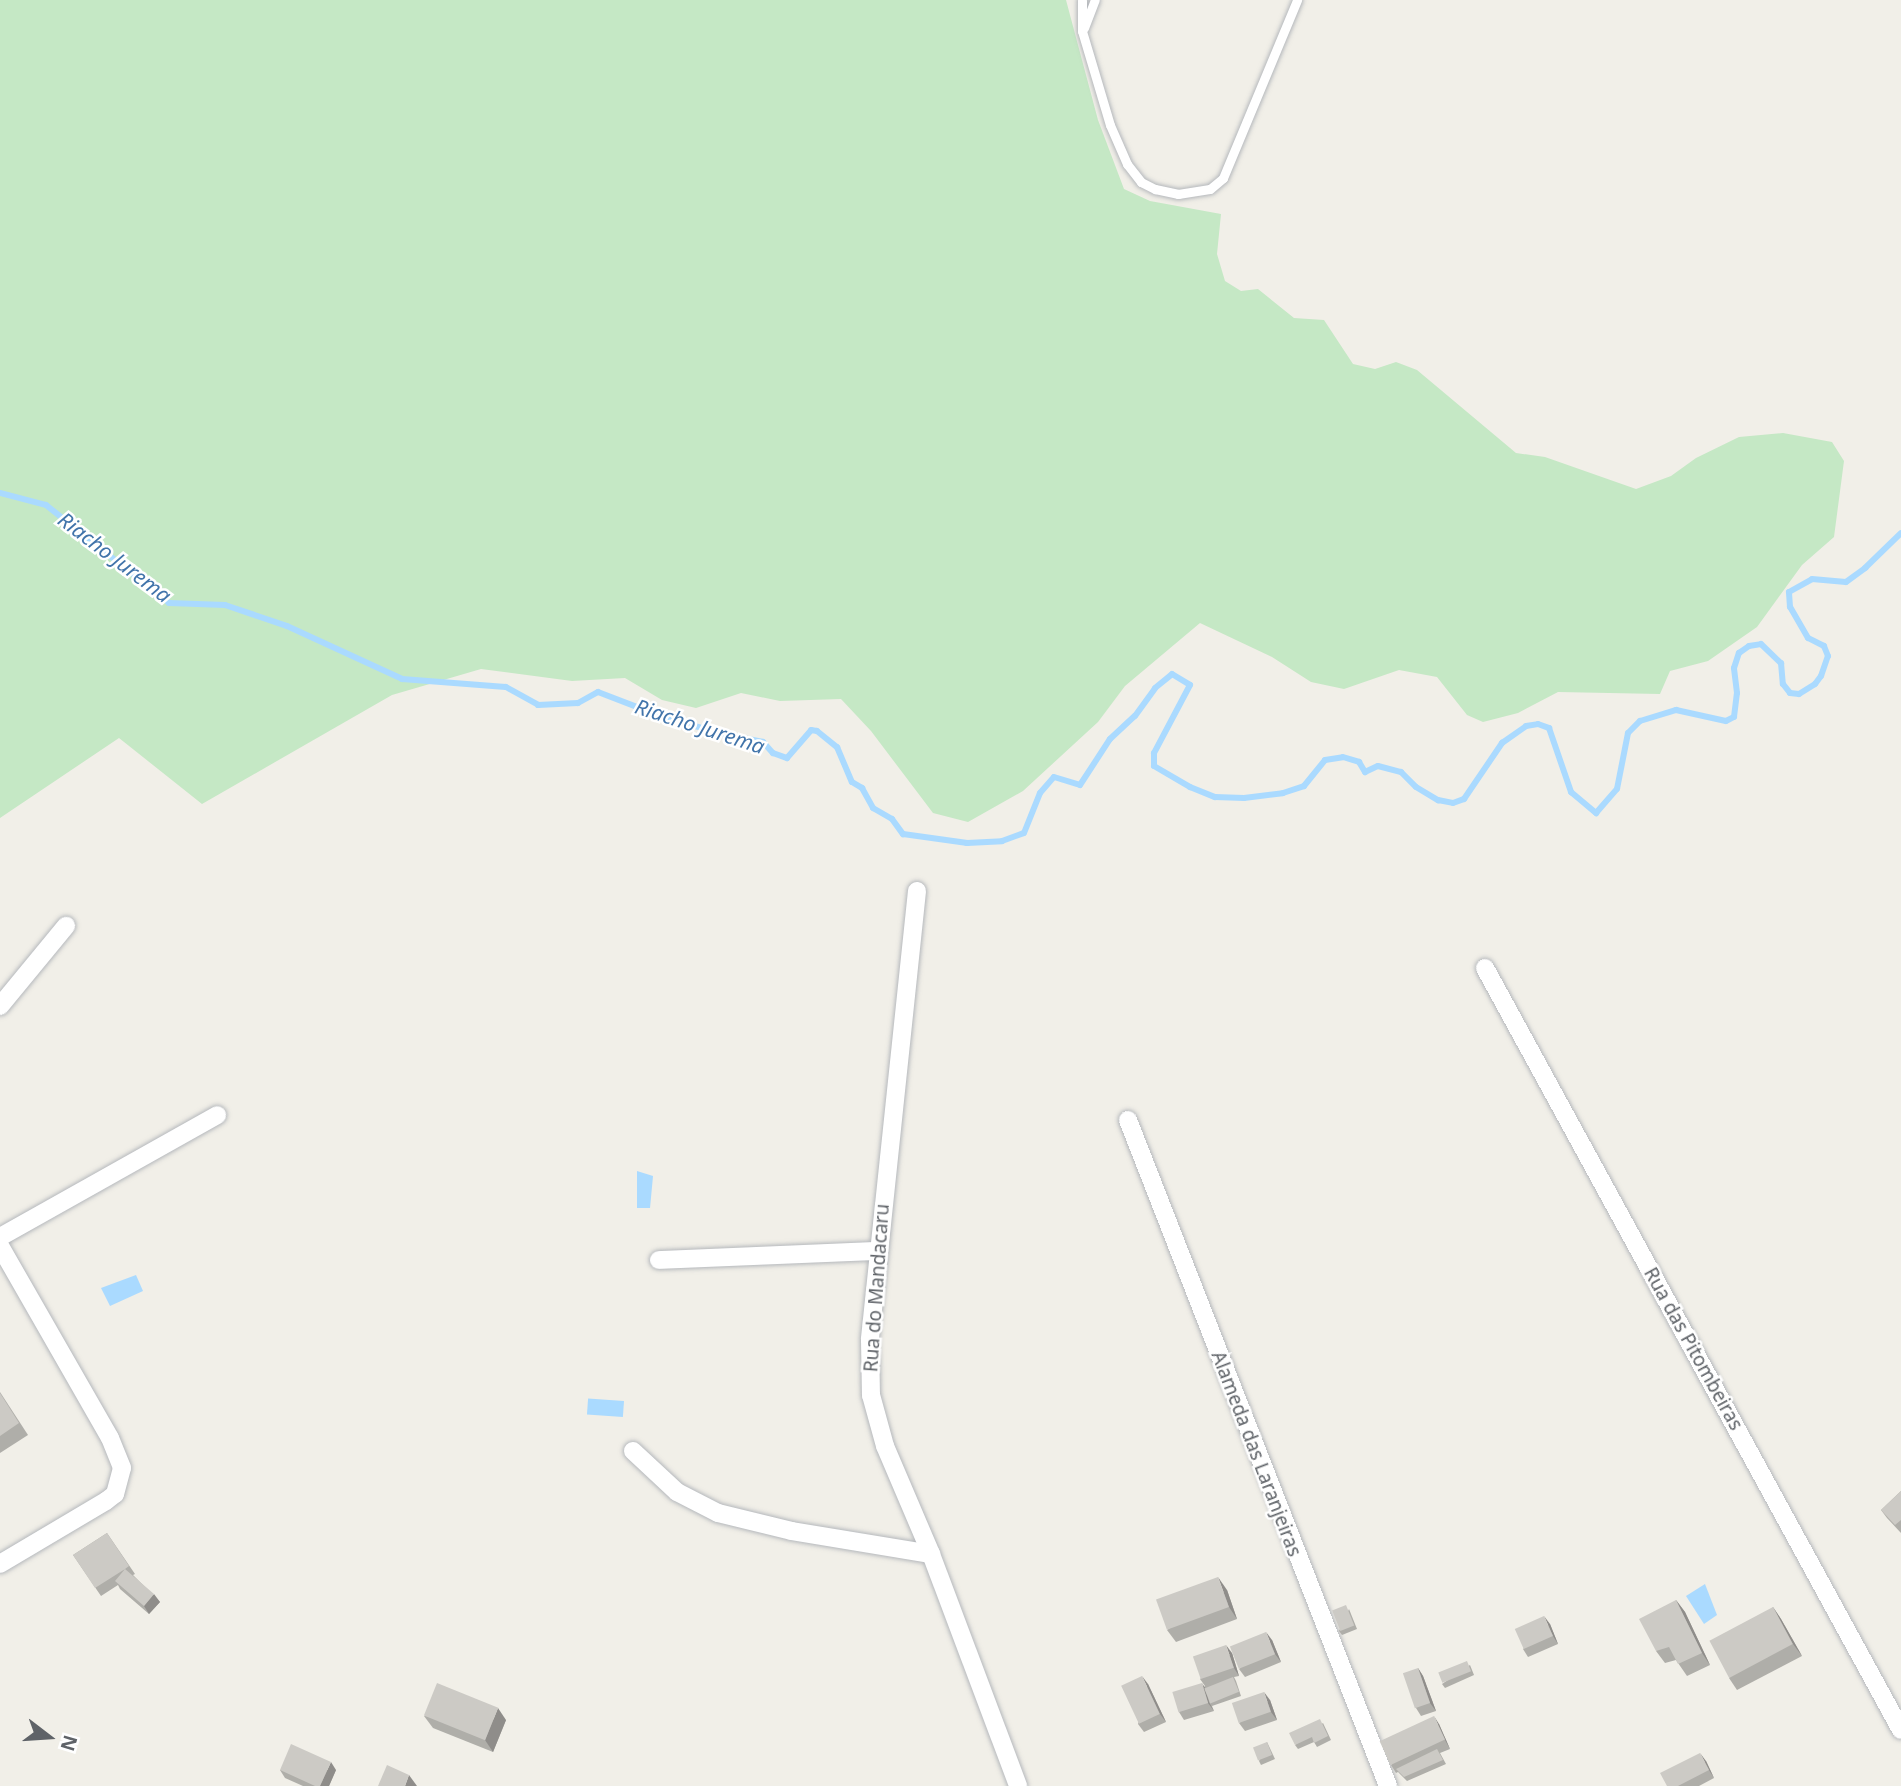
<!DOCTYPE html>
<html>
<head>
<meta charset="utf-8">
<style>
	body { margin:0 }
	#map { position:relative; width:1901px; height:1786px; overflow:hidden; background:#f1efe8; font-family:"Noto Sans",sans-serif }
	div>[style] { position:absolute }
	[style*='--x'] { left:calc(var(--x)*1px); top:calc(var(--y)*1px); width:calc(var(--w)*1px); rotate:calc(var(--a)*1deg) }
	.green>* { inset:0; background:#c5e8c5 }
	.water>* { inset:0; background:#aadaff; transform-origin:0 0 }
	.stream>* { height:6px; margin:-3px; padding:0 3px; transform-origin:3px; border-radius:3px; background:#aadaff }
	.roads { filter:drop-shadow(0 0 2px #b5b8bc) drop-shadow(0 0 2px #b5b8bc) }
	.service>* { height:9px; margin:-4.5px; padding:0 4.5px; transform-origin:4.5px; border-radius:4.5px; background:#fff }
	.minor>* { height:18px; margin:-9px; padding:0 9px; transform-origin:9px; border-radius:9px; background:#fff }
	.wall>* { inset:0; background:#afaea9 }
	.shaded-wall>* { inset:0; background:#8f8d8a }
	.building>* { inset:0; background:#cccac5; transform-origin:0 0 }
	span { translate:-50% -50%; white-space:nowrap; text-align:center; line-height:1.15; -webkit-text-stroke:5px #fff; paint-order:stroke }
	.street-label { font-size:19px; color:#5f6368 }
	.water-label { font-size:21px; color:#4174aa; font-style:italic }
	.north { position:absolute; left:14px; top:1702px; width:70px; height:70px; -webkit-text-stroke:5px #fff; paint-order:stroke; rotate:107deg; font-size:19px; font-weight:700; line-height:28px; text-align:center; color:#5f6368 }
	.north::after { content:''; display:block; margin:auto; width:24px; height:32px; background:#5f6368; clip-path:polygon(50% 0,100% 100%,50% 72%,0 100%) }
</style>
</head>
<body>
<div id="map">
	<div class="green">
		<i style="clip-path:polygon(0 0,1066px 0,1098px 120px,1124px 189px,1150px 201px,1221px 214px,1217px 254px,1225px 281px,1241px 291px,1258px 289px,1294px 318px,1324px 320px,1353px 364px,1375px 369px,1396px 362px,1417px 370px,1516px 453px,1545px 457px,1636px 489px,1671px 476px,1696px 458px,1739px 437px,1783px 433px,1832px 442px,1844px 461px,1834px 537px,1802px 565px,1757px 627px,1708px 661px,1670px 671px,1660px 694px,1558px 692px,1518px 713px,1483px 722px,1467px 715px,1437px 677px,1399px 670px,1344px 689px,1311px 682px,1272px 657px,1200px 623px,1125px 686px,1098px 722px,1023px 791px,968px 822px,933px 813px,871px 731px,841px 699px,780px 701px,741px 693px,696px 708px,662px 700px,625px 678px,572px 681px,481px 669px,392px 695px,202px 804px,119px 738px,0 818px)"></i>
	</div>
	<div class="water">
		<i style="clip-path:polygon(637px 1171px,653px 1176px,650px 1208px,637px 1208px)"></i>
		<i style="clip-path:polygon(136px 1275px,143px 1291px,110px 1306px,101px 1288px)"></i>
		<i style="left:624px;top:1401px;width:16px;height:36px;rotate:94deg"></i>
		<i style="clip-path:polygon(1705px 1584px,1717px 1615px,1704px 1624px,1686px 1596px)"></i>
	</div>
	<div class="stream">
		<i style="--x:0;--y:493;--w:48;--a:14.6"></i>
		<i style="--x:46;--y:505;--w:157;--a:38.5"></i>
		<i style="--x:169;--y:603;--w:56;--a:2"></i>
		<i style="--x:225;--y:605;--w:65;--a:18.7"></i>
		<i style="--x:287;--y:626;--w:127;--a:24.7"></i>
		<i style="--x:402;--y:679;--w:104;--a:4.4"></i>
		<i style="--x:506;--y:687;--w:37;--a:29"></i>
		<i style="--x:538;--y:705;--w:40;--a:-2.9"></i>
		<i style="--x:578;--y:703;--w:23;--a:-29"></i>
		<i style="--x:598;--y:692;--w:70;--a:21"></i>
		<i style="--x:663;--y:717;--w:62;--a:15.8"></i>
		<i style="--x:723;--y:734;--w:41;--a:11.3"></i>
		<i style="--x:763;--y:742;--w:15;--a:48"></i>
		<i style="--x:773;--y:753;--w:15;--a:20"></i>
		<i style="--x:787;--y:758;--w:37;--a:-49"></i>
		<i style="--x:811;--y:730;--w:6;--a:9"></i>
		<i style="--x:817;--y:731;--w:26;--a:39"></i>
		<i style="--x:837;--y:747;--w:38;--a:67"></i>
		<i style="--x:852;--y:782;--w:12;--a:31"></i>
		<i style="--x:862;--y:788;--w:23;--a:61"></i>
		<i style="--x:873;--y:808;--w:22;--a:30"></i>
		<i style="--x:892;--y:819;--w:19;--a:54"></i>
		<i style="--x:903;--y:834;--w:65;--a:8"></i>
		<i style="--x:967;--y:843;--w:35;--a:-3"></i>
		<i style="--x:1002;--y:841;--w:23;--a:-20"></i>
		<i style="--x:1024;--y:833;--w:43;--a:-68.2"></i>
		<i style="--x:1040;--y:793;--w:21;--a:-49"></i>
		<i style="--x:1054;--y:777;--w:27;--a:17"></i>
		<i style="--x:1080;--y:785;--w:55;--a:-56.9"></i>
		<i style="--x:1110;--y:739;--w:34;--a:-43"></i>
		<i style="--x:1135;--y:716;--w:34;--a:-54"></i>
		<i style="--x:1155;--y:688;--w:22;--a:-39"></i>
		<i style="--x:1172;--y:674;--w:21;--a:31"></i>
		<i style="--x:1190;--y:685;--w:77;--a:117.9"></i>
		<i style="--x:1154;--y:753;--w:13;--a:90"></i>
		<i style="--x:1154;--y:766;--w:42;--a:30.3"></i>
		<i style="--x:1190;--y:787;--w:27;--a:22"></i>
		<i style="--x:1215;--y:797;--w:29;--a:2"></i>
		<i style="--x:1244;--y:798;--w:39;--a:-7"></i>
		<i style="--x:1283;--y:793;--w:22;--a:-18"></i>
		<i style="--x:1304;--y:786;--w:33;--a:-51"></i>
		<i style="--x:1325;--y:760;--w:18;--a:-9"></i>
		<i style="--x:1343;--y:757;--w:17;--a:17"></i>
		<i style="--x:1359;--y:762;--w:12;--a:59"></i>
		<i style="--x:1365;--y:772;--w:14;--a:-25"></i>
		<i style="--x:1378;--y:766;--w:24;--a:15"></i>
		<i style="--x:1401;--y:772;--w:21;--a:45"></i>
		<i style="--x:1416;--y:787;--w:26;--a:31"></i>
		<i style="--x:1438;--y:800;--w:15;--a:11"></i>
		<i style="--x:1453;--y:803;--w:12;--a:-20"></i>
		<i style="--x:1464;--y:799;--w:68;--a:-55.8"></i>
		<i style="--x:1502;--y:743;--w:29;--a:-35"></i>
		<i style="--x:1526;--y:726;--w:12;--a:-9"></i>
		<i style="--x:1538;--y:724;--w:12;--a:20"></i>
		<i style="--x:1549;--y:728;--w:68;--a:71"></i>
		<i style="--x:1571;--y:792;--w:33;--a:40"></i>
		<i style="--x:1596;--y:813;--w:32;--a:-49"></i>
		<i style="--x:1617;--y:789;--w:57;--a:-78.9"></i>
		<i style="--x:1628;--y:733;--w:17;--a:-45"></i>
		<i style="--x:1640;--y:721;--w:38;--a:-17"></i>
		<i style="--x:1676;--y:710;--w:51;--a:12.4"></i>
		<i style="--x:1726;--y:721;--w:9;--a:-27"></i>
		<i style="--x:1734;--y:717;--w:24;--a:-83"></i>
		<i style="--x:1737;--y:693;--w:25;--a:-97"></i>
		<i style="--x:1734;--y:668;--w:16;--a:-72"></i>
		<i style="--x:1739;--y:653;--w:12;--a:-35"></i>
		<i style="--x:1749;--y:646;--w:12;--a:-9"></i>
		<i style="--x:1761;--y:644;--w:28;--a:44"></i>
		<i style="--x:1781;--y:663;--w:21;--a:85"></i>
		<i style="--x:1783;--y:684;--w:11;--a:52"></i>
		<i style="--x:1790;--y:693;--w:9;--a:6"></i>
		<i style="--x:1799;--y:694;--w:19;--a:-32"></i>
		<i style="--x:1815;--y:684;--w:10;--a:-53"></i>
		<i style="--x:1821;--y:676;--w:21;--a:-71"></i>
		<i style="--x:1828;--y:656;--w:11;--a:-112"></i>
		<i style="--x:1824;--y:646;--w:18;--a:-153"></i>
		<i style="--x:1808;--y:638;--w:36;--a:-120"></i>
		<i style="--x:1790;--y:607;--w:15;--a:-94"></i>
		<i style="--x:1789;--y:592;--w:26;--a:-29"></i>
		<i style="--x:1812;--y:579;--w:34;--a:5"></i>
		<i style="--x:1846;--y:582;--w:24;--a:-36"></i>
		<i style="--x:1865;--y:568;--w:50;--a:-44.2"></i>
	</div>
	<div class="roads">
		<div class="service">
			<i style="--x:1082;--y:0;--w:31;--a:90"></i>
			<i style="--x:1082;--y:31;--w:98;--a:73.4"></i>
			<i style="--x:1110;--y:125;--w:43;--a:66.4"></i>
			<i style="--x:1127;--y:164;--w:23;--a:52"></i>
			<i style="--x:1141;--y:182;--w:16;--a:27"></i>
			<i style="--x:1155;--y:189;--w:24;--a:12"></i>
			<i style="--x:1178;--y:194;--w:32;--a:-9"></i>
			<i style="--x:1210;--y:189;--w:17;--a:-40"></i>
			<i style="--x:1223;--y:178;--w:193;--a:-67.4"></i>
			<i style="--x:1084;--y:28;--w:30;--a:-69"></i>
		</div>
		<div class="minor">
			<i style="--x:917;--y:891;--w:451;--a:96"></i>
			<i style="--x:870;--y:1340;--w:55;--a:89"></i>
			<i style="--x:871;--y:1395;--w:53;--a:74.6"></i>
			<i style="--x:885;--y:1446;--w:117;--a:66.9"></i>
			<i style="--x:931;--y:1554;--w:248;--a:69.4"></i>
			<i style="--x:1485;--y:968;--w:868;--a:61.37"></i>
			<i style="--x:0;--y:1006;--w:104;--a:-50.5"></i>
			<i style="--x:1128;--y:1120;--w:715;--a:68.67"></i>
			<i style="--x:0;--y:1237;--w:249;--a:-29.3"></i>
			<i style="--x:0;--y:1246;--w:221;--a:60.2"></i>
			<i style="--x:110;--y:1438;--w:32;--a:68"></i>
			<i style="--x:122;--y:1468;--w:27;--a:105"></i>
			<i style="--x:115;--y:1494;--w:11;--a:142"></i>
			<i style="--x:106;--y:1501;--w:123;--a:149.3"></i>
			<i style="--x:659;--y:1260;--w:219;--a:-2.4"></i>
			<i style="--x:633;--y:1451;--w:60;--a:43"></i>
			<i style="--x:677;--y:1492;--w:46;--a:27.1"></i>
			<i style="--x:718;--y:1513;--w:76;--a:13.7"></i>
			<i style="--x:792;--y:1531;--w:141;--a:9.4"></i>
		</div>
	</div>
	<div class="wall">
		<i style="clip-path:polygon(0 1392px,28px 1435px,0 1453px)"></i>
		<i style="clip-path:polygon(1901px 1491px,1901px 1533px,1887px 1518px,1881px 1510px)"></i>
		<i style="clip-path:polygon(107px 1533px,135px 1574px,133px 1575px,160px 1602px,149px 1614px,120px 1589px,118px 1585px,101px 1596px,73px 1555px)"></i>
		<i style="clip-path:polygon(1227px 1590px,1237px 1619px,1176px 1642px,1167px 1630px)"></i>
		<i style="clip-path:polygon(1676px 1600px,1685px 1612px,1710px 1665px,1687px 1676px,1676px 1660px,1665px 1663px,1656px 1651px)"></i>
		<i style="clip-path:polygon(1773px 1607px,1781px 1619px,1802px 1656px,1737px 1690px,1729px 1678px)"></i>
		<i style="clip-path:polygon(1349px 1609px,1357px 1629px,1342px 1635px,1339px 1631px)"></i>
		<i style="clip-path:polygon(1550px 1624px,1558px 1644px,1528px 1657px,1523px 1649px)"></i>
		<i style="clip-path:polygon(1272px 1640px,1281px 1662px,1245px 1677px,1239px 1669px)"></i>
		<i style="clip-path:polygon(1232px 1653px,1239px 1676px,1234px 1677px,1236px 1681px,1241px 1696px,1212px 1706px,1214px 1711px,1184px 1720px,1179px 1712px,1205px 1686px,1200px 1679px)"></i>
		<i style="clip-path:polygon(1470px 1665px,1474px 1675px,1445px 1688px,1442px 1684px)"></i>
		<i style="clip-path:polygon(1418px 1668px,1423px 1676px,1436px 1711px,1421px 1716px,1416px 1708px)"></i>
		<i style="clip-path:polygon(1148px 1684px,1166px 1722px,1144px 1732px,1138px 1724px)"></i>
		<i style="clip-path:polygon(1270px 1700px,1277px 1720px,1245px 1731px,1239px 1723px)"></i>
		<i style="clip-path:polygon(424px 1716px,506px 1720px,493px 1752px,433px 1728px)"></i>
		<i style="clip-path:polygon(1323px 1723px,1331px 1740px,1317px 1747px,1314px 1742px,1298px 1749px,1295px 1745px)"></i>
		<i style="clip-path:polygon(1439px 1724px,1450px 1749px,1440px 1753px,1446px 1764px,1407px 1781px,1398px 1772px,1396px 1773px,1391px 1765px)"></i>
		<i style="clip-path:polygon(1267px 1742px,1275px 1759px,1261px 1765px,1259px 1761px)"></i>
		<i style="clip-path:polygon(1706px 1761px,1714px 1778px,1699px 1786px,1667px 1786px)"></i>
		<i style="clip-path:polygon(280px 1770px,336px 1770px,329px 1786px,303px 1786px,285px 1778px)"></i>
	</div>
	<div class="shaded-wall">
		<i style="clip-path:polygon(1218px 1577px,1227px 1590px,1237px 1619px,1229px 1607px)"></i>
		<i style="clip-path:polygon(154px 1594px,160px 1602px,149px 1614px,144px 1606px)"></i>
		<i style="clip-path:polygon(1676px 1600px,1685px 1612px,1710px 1665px,1702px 1653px)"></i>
		<i style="clip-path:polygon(1773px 1607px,1781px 1619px,1802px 1656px,1793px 1644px)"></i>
		<i style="clip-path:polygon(1544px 1616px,1550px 1624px,1558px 1644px,1553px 1636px)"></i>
		<i style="clip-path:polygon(1266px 1632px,1272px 1640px,1281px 1662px,1275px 1654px)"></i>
		<i style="clip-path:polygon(1226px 1645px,1232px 1653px,1239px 1676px,1234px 1668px)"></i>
		<i style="clip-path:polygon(1418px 1668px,1423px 1676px,1436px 1711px,1430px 1703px)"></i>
		<i style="clip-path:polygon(1142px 1676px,1148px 1684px,1166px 1722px,1160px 1714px)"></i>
		<i style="clip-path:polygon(1202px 1683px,1207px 1691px,1209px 1702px,1214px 1711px,1208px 1703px)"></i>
		<i style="clip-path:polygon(1264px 1692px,1270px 1700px,1277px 1720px,1271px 1712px)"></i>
		<i style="clip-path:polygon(498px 1708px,506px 1720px,493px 1752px,485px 1740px)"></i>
		<i style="clip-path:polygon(1434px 1716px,1439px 1724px,1450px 1749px,1445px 1740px)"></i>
		<i style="clip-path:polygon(1700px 1753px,1706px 1761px,1714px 1778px,1709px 1770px)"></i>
		<i style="clip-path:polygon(331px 1762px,336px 1770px,329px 1786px,320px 1786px)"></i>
		<i style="clip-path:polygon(409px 1775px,417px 1786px,405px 1786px)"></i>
	</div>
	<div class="building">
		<i style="clip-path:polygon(0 1393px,19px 1423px,0 1436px)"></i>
		<i style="clip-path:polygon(1901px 1491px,1901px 1520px,1895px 1525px,1881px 1510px)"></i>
		<i style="clip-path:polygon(107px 1533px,129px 1566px,125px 1569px,154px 1594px,144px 1606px,115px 1581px,125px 1569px,95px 1588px,73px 1555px)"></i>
		<i style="left:1218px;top:1577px;width:32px;height:66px;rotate:70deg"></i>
		<i style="clip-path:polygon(1676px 1600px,1702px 1653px,1678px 1664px,1669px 1647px,1656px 1651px,1639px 1619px)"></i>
		<i style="left:1346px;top:1605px;width:22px;height:15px;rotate:68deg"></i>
		<i style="left:1773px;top:1607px;width:42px;height:72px;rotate:62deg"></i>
		<i style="left:1544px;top:1616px;width:22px;height:32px;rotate:66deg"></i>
		<i style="left:1266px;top:1632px;width:24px;height:39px;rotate:68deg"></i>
		<i style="left:1226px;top:1645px;width:24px;height:35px;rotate:71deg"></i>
		<i style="left:1467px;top:1661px;width:11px;height:31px;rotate:68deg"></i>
		<i style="left:1418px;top:1668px;width:37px;height:16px;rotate:71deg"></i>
		<i style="left:1142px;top:1676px;width:42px;height:23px;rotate:65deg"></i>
		<i style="left:1233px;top:1677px;width:16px;height:31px;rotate:68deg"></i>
		<i style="left:437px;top:1683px;width:66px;height:35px;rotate:22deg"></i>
		<i style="left:1202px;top:1683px;width:21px;height:31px;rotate:73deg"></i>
		<i style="left:1264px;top:1692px;width:21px;height:34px;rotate:71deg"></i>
		<i style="left:1434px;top:1716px;width:26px;height:60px;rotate:65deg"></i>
		<i style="clip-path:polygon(1320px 1719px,1328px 1736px,1314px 1743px,1312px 1737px,1295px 1745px,1289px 1733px)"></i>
		<i style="left:1267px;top:1742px;width:14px;height:15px;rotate:69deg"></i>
		<i style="clip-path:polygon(291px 1744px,331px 1762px,320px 1786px,315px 1786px,280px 1770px)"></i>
		<i style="clip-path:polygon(1437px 1749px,1443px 1760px,1404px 1777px,1396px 1769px)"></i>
		<i style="clip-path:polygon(1700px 1753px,1709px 1770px,1678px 1786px,1667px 1786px,1660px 1773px)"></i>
		<i style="clip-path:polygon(387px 1765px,409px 1775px,405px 1786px,378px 1786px)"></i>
	</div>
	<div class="street-label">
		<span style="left:877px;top:1288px;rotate:-86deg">Rua do Mandacaru</span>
		<span style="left:1693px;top:1349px;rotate:61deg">Rua das Pitombeiras</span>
		<span style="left:1256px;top:1454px;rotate:69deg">Alameda das Laranjeiras</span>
	</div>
	<div class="water-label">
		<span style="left:115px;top:557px;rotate:37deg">Riacho Jurema</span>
		<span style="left:700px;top:726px;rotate:18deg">Riacho Jurema</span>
	</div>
	<div class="north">N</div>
</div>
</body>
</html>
